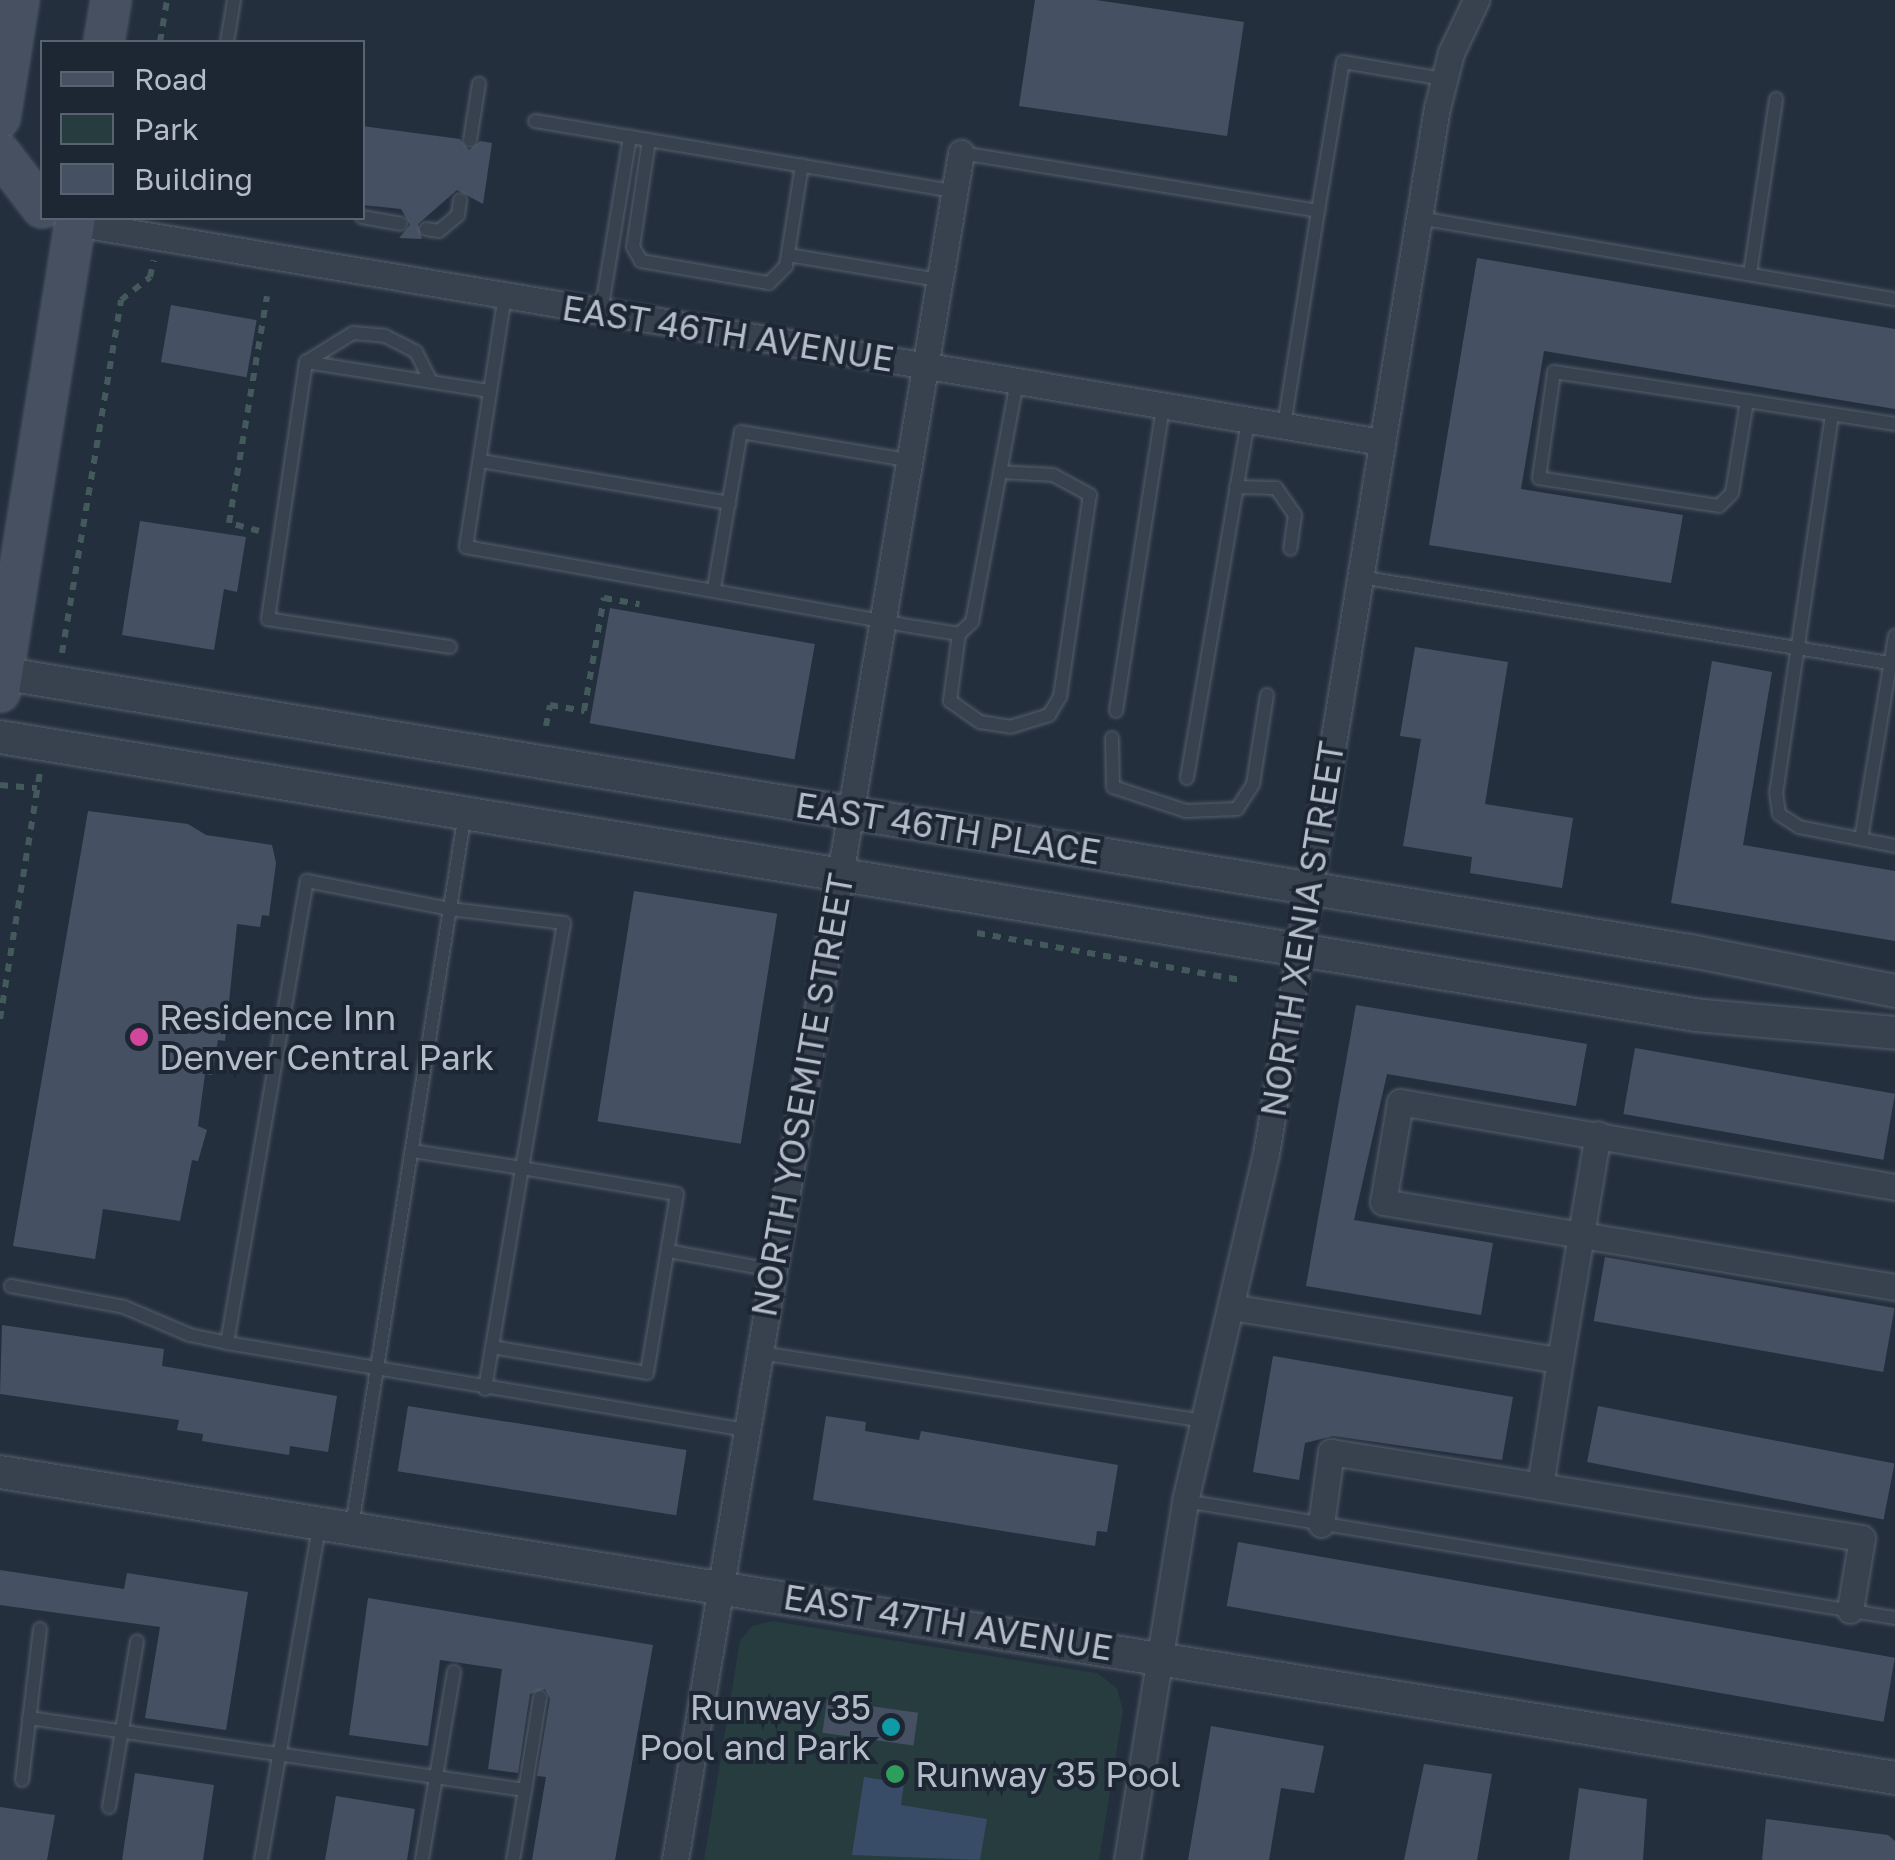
<!DOCTYPE html>
<html>
<head>
<meta charset="utf-8">
<style>
	body { margin:0 }
	#map { position:relative; width:1895px; height:1860px; overflow:hidden; background:#242f3e; font-family:"Golos Text",sans-serif }
	div>[style] { position:absolute }
	[style*='--x'] { left:calc(var(--x)*1px); top:calc(var(--y)*1px); width:calc(var(--w)*1px); rotate:calc(var(--a)*1deg) }
	.green>* { inset:0; background:#263c3f }
	.water>* { inset:0; background:#394c67 }
	.building>* { inset:0; background:#455162; transform-origin:0 0 }
	.path>* { height:6px; margin-top:-3px; transform-origin:0; background:repeating-linear-gradient(90deg,#44595c 0 8px,transparent 0 16px) }
	.roads { filter:drop-shadow(0 0 2px #565f6c) drop-shadow(0 0 2px #565f6c) }
	.service>* { height:12px; margin:-6px; padding:0 6px; transform-origin:6px; border-radius:6px; background:#38414e }
	.minor>* { height:25px; margin:-12.5px; padding:0 12.5px; transform-origin:12.5px; border-radius:12.5px; background:#38414e }
	.tertiary>* { height:32px; margin:-16px; padding:0 16px; transform-origin:16px; border-radius:16px; background:#38414e }
	.secondary>* { height:38px; margin:-19px; padding:0 19px; transform-origin:19px; border-radius:19px; background:#465061 }
	.dots>* { width:28px; height:28px; translate:-50% -50%; box-sizing:border-box; border:5px solid #1d2633; border-radius:50% }
	span { translate:-50% -50%; white-space:nowrap; text-align:center; line-height:1.15; -webkit-text-stroke:8px #1d2633; paint-order:stroke }
	.street-label { font-size:35px; color:#b4bcc9 }
	.poi-label { font-size:35px; color:#b4bcc9 }
	.left { translate:0 -50%; text-align:left }
	.right { translate:-100% -50%; text-align:right }
	.legend { position:absolute; left:40px; top:40px; width:325px; height:180px; box-sizing:border-box; background:#1d2633; border:2px solid #59626f; margin:0; padding:12px 18px; list-style:none; font-size:30px; color:#b4bcc9 }
	.legend li { display:flex; align-items:center; gap:20px; height:50px }
	.legend b { width:50px; border:2px solid #59626f }
</style>
</head>
<body>
<div id="map">
	<div class="green">
		<i style="clip-path:polygon(773px 1621px,1097px 1673px,1117px 1688px,1123px 1711px,1099px 1860px,704px 1860px,740px 1641px,752px 1626px)"></i>
	</div>
	<div class="water">
		<i style="clip-path:polygon(864px 1777px,904px 1783px,901px 1805px,987px 1819px,980px 1860px,852px 1855px)"></i>
	</div>
	<div class="building">
		<i style="clip-path:polygon(1035px 0,1096px 0,1244px 22px,1227px 136px,1019px 106px)"></i>
		<i style="clip-path:polygon(362px 126px,460px 139px,469px 150px,480px 141px,492px 143px,483px 204px,457px 190px,418px 224px,422px 239px,399px 238px,410px 225px,401px 209px,362px 205px)"></i>
		<i style="clip-path:polygon(1477px 258px,1895px 329px,1895px 409px,1544px 351px,1521px 489px,1683px 515px,1671px 583px,1429px 545px)"></i>
		<i style="left:171px;top:305px;width:87px;height:58px;rotate:10deg"></i>
		<i style="clip-path:polygon(140px 521px,246px 537px,237px 592px,224px 589px,214px 650px,122px 635px)"></i>
		<i style="left:610px;top:608px;width:208px;height:117px;rotate:10deg"></i>
		<i style="clip-path:polygon(1415px 647px,1508px 662px,1485px 804px,1573px 818px,1562px 888px,1470px 873px,1472px 857px,1403px 846px,1421px 739px,1400px 736px)"></i>
		<i style="clip-path:polygon(1712px 661px,1772px 672px,1743px 845px,1895px 871px,1895px 941px,1671px 903px)"></i>
		<i style="clip-path:polygon(88px 811px,188px 824px,206px 835px,272px 845px,276px 863px,269px 916px,262px 915px,260px 927px,237px 924px,225px 1041px,218px 1040px,212px 1075px,205px 1074px,198px 1126px,207px 1130px,198px 1161px,192px 1160px,180px 1221px,103px 1209px,95px 1259px,13px 1246px)"></i>
		<i style="left:634px;top:891px;width:145px;height:233px;rotate:9deg"></i>
		<i style="clip-path:polygon(1356px 1005px,1587px 1044px,1576px 1106px,1387px 1074px,1354px 1220px,1493px 1243px,1481px 1315px,1306px 1286px)"></i>
		<i style="left:1635px;top:1048px;width:264px;height:67px;rotate:10deg"></i>
		<i style="left:1605px;top:1257px;width:294px;height:65px;rotate:10deg"></i>
		<i style="clip-path:polygon(2px 1325px,164px 1349px,162px 1366px,337px 1396px,328px 1452px,290px 1446px,289px 1455px,202px 1441px,203px 1434px,177px 1430px,179px 1420px,0 1394px)"></i>
		<i style="clip-path:polygon(1273px 1356px,1513px 1397px,1502px 1460px,1333px 1436px,1305px 1443px,1299px 1480px,1253px 1472px)"></i>
		<i style="left:408px;top:1406px;width:282px;height:66px;rotate:9deg"></i>
		<i style="left:1598px;top:1406px;width:302px;height:57px;rotate:11deg"></i>
		<i style="clip-path:polygon(826px 1416px,866px 1422px,865px 1431px,919px 1440px,921px 1431px,1118px 1465px,1107px 1532px,1097px 1531px,1095px 1546px,813px 1500px)"></i>
		<i style="left:1238px;top:1542px;width:667px;height:65px;rotate:10deg"></i>
		<i style="clip-path:polygon(0 1570px,124px 1589px,127px 1573px,248px 1592px,226px 1730px,145px 1718px,160px 1627px,0 1605px)"></i>
		<i style="clip-path:polygon(368px 1598px,653px 1645px,615px 1860px,532px 1860px,546px 1777px,537px 1776px,550px 1699px,545px 1689px,530px 1694px,518px 1773px,488px 1769px,502px 1669px,440px 1660px,428px 1746px,349px 1735px)"></i>
		<i style="left:827px;top:1700px;width:92px;height:33px;rotate:8deg"></i>
		<i style="clip-path:polygon(1211px 1726px,1324px 1746px,1314px 1793px,1281px 1788px,1269px 1860px,1188px 1860px)"></i>
		<i style="clip-path:polygon(1424px 1764px,1492px 1774px,1477px 1860px,1404px 1860px)"></i>
		<i style="clip-path:polygon(135px 1773px,214px 1785px,203px 1860px,122px 1860px)"></i>
		<i style="clip-path:polygon(1579px 1788px,1647px 1799px,1643px 1860px,1569px 1860px)"></i>
		<i style="clip-path:polygon(336px 1796px,415px 1809px,407px 1860px,325px 1860px)"></i>
		<i style="clip-path:polygon(0 1807px,55px 1815px,47px 1860px,0 1860px)"></i>
		<i style="clip-path:polygon(1766px 1819px,1888px 1835px,1895px 1841px,1895px 1860px,1762px 1860px)"></i>
	</div>
	<div class="path">
		<i style="--x:160;--y:42;--w:43;--a:-80.5"></i>
		<i style="--x:259;--y:531;--w:31;--a:-165"></i>
		<i style="--x:229;--y:523;--w:230;--a:-80.5"></i>
		<i style="--x:62;--y:653;--w:358;--a:-80.5"></i>
		<i style="--x:121;--y:300;--w:37;--a:-38"></i>
		<i style="--x:150;--y:277;--w:17;--a:-77"></i>
		<i style="--x:546;--y:726;--w:21;--a:-79"></i>
		<i style="--x:550;--y:705;--w:35;--a:10"></i>
		<i style="--x:584;--y:711;--w:115;--a:-80"></i>
		<i style="--x:604;--y:598;--w:36;--a:10"></i>
		<i style="--x:0;--y:785;--w:37;--a:5"></i>
		<i style="--x:977;--y:933;--w:269;--a:10.1"></i>
		<i style="--x:0;--y:1019;--w:249;--a:-80.8"></i>
	</div>
	<div class="roads">
		<div class="service">
			<i style="--x:227;--y:42;--w:43;--a:-80.5"></i>
			<i style="--x:535;--y:121;--w:426;--a:9.5"></i>
			<i style="--x:470;--y:140;--w:57;--a:-80.9"></i>
			<i style="--x:649;--y:140;--w:108;--a:98.5"></i>
			<i style="--x:633;--y:247;--w:16;--a:60"></i>
			<i style="--x:641;--y:261;--w:130;--a:9.8"></i>
			<i style="--x:769;--y:283;--w:24;--a:-45"></i>
			<i style="--x:786;--y:266;--w:102;--a:-81"></i>
			<i style="--x:961;--y:153;--w:362;--a:9.2"></i>
			<i style="--x:1318;--y:211;--w:218;--a:99"></i>
			<i style="--x:1318;--y:211;--w:151;--a:-80.5"></i>
			<i style="--x:1343;--y:62;--w:101;--a:9.6"></i>
			<i style="--x:362;--y:217;--w:39;--a:10"></i>
			<i style="--x:1419;--y:218;--w:483;--a:9.7"></i>
			<i style="--x:426;--y:229;--w:13;--a:9"></i>
			<i style="--x:439;--y:231;--w:25;--a:-40"></i>
			<i style="--x:458;--y:215;--w:15;--a:-82"></i>
			<i style="--x:788;--y:255;--w:153;--a:9.4"></i>
			<i style="--x:1750;--y:274;--w:177;--a:-81.5"></i>
			<i style="--x:505;--y:295;--w:255;--a:98.8"></i>
			<i style="--x:466;--y:547;--w:457;--a:10.1"></i>
			<i style="--x:916;--y:627;--w:44;--a:9.2"></i>
			<i style="--x:959;--y:634;--w:18;--a:-43"></i>
			<i style="--x:972;--y:622;--w:245;--a:-79.4"></i>
			<i style="--x:601;--y:312;--w:178;--a:-80.6"></i>
			<i style="--x:306;--y:362;--w:55;--a:-31.7"></i>
			<i style="--x:353;--y:333;--w:32;--a:5"></i>
			<i style="--x:385;--y:336;--w:35;--a:27"></i>
			<i style="--x:416;--y:352;--w:33;--a:63"></i>
			<i style="--x:1747;--y:401;--w:93;--a:99.3"></i>
			<i style="--x:1732;--y:493;--w:18;--a:135"></i>
			<i style="--x:1719;--y:506;--w:182;--a:-171.2"></i>
			<i style="--x:1539;--y:478;--w:107;--a:-81.9"></i>
			<i style="--x:1554;--y:372;--w:195;--a:8.5"></i>
			<i style="--x:1747;--y:401;--w:150;--a:8.8"></i>
			<i style="--x:1832;--y:415;--w:381;--a:98.4"></i>
			<i style="--x:1776;--y:792;--w:22;--a:82"></i>
			<i style="--x:1779;--y:814;--w:24;--a:33"></i>
			<i style="--x:1799;--y:827;--w:98;--a:11.2"></i>
			<i style="--x:481;--y:461;--w:252;--a:9.6"></i>
			<i style="--x:1236;--y:487;--w:40;--a:1.4"></i>
			<i style="--x:1276;--y:488;--w:33;--a:55"></i>
			<i style="--x:1295;--y:515;--w:34;--a:98"></i>
			<i style="--x:1360;--y:577;--w:542;--a:9.24"></i>
			<i style="--x:714;--y:588;--w:158;--a:-80.2"></i>
			<i style="--x:741;--y:432;--w:168;--a:9.6"></i>
			<i style="--x:959;--y:634;--w:68;--a:97.7"></i>
			<i style="--x:950;--y:701;--w:37;--a:35"></i>
			<i style="--x:980;--y:722;--w:30;--a:9"></i>
			<i style="--x:1010;--y:727;--w:41;--a:-17.1"></i>
			<i style="--x:1049;--y:715;--w:21;--a:-59"></i>
			<i style="--x:1060;--y:697;--w:204;--a:-81.6"></i>
			<i style="--x:1090;--y:495;--w:42;--a:-151.6"></i>
			<i style="--x:1053;--y:475;--w:53;--a:-176.8"></i>
			<i style="--x:450;--y:647;--w:184;--a:-171.3"></i>
			<i style="--x:268;--y:619;--w:260;--a:-81.6"></i>
			<i style="--x:306;--y:362;--w:185;--a:9"></i>
			<i style="--x:1116;--y:711;--w:309;--a:-81.2"></i>
			<i style="--x:1112;--y:738;--w:49;--a:88.8"></i>
			<i style="--x:1113;--y:787;--w:77;--a:18.2"></i>
			<i style="--x:1186;--y:811;--w:51;--a:-2.2"></i>
			<i style="--x:1237;--y:809;--w:30;--a:-57"></i>
			<i style="--x:1253;--y:784;--w:90;--a:-81.1"></i>
			<i style="--x:1187;--y:778;--w:363;--a:-80.3"></i>
			<i style="--x:1861;--y:839;--w:206;--a:-80.5"></i>
			<i style="--x:668;--y:1251;--w:106;--a:10.4"></i>
			<i style="--x:11;--y:1286;--w:115;--a:10.5"></i>
			<i style="--x:124;--y:1307;--w:72;--a:23"></i>
			<i style="--x:190;--y:1335;--w:38;--a:12"></i>
			<i style="--x:227;--y:1343;--w:526;--a:9.52"></i>
			<i style="--x:227;--y:1343;--w:469;--a:-80.2"></i>
			<i style="--x:307;--y:881;--w:146;--a:11.1"></i>
			<i style="--x:450;--y:909;--w:115;--a:7"></i>
			<i style="--x:564;--y:923;--w:249;--a:99.7"></i>
			<i style="--x:522;--y:1168;--w:181;--a:99.5"></i>
			<i style="--x:492;--y:1347;--w:157;--a:9.5"></i>
			<i style="--x:647;--y:1373;--w:181;--a:-80.5"></i>
			<i style="--x:677;--y:1194;--w:157;--a:-170.5"></i>
			<i style="--x:522;--y:1168;--w:111;--a:-171.2"></i>
			<i style="--x:760;--y:1353;--w:447;--a:8.7"></i>
			<i style="--x:485;--y:1389;--w:43;--a:-80.5"></i>
			<i style="--x:1185;--y:1501;--w:720;--a:9.36"></i>
			<i style="--x:352;--y:1526;--w:722;--a:-80.99"></i>
			<i style="--x:29;--y:1718;--w:501;--a:8.26"></i>
			<i style="--x:525;--y:1790;--w:94;--a:-80.8"></i>
			<i style="--x:22;--y:1780;--w:152;--a:-83.2"></i>
			<i style="--x:109;--y:1807;--w:168;--a:-80.4"></i>
			<i style="--x:422;--y:1859;--w:190;--a:-80.3"></i>
			<i style="--x:261;--y:1860;--w:342;--a:-80.1"></i>
			<i style="--x:513;--y:1860;--w:71;--a:-80.3"></i>
		</div>
		<div class="minor">
			<i style="--x:75;--y:223;--w:1324;--a:9.52"></i>
			<i style="--x:1895;--y:1187;--w:502;--a:-170.26"></i>
			<i style="--x:1400;--y:1102;--w:101;--a:99.6"></i>
			<i style="--x:1383;--y:1202;--w:519;--a:9.43"></i>
			<i style="--x:1231;--y:1307;--w:333;--a:9.2"></i>
			<i style="--x:1560;--y:1360;--w:229;--a:-80.5"></i>
			<i style="--x:1540;--y:1486;--w:326;--a:9.2"></i>
			<i style="--x:1862;--y:1538;--w:73;--a:99.5"></i>
			<i style="--x:1321;--y:1524;--w:73;--a:-82.1"></i>
			<i style="--x:1331;--y:1452;--w:212;--a:9.2"></i>
			<i style="--x:1540;--y:1486;--w:128;--a:-81"></i>
			<i style="--x:675;--y:1860;--w:1731;--a:-80.49"></i>
			<i style="--x:1127;--y:1860;--w:364;--a:-80.8"></i>
			<i style="--x:1185;--y:1501;--w:356;--a:-76.9"></i>
			<i style="--x:1266;--y:1154;--w:1060;--a:-80.72"></i>
			<i style="--x:1437;--y:108;--w:57;--a:-75.7"></i>
			<i style="--x:1451;--y:53;--w:59;--a:-64.7"></i>
		</div>
		<div class="tertiary">
			<i style="--x:0;--y:673;--w:1714;--a:9.34"></i>
			<i style="--x:1691;--y:951;--w:208;--a:11.1"></i>
			<i style="--x:0;--y:737;--w:1718;--a:9.31"></i>
			<i style="--x:1695;--y:1015;--w:201;--a:5.1"></i>
			<i style="--x:0;--y:1472;--w:1920;--a:9.17"></i>
		</div>
		<div class="secondary">
			<i style="--x:104;--y:42;--w:43;--a:-80.5"></i>
			<i style="--x:0;--y:118;--w:120;--a:-80.9"></i>
			<i style="--x:0;--y:153;--w:69;--a:52.6"></i>
			<i style="--x:0;--y:692;--w:480;--a:-80.9"></i>
		</div>
	</div>
	<div class="dots">
		<i style="left:139px;top:1037px;background:#d1479c"></i>
		<i style="left:891px;top:1727px;background:#0f9aa8"></i>
		<i style="left:895px;top:1774px;background:#2e9e5b"></i>
	</div>
	<div class="street-label">
		<span style="left:728px;top:333px;rotate:9deg">EAST 46TH AVENUE</span>
		<span style="left:948px;top:828px;rotate:9deg">EAST 46TH PLACE</span>
		<span style="left:1302px;top:929px;rotate:-81deg">NORTH XENIA STREET</span>
		<span style="left:802px;top:1095px;rotate:-80deg">NORTH YOSEMITE STREET</span>
		<span style="left:948px;top:1622px;rotate:9deg">EAST 47TH AVENUE</span>
	</div>
	<div class="poi-label">
		<span class="left" style="left:159px;top:1037px">Residence Inn<br>Denver Central Park</span>
		<span class="right" style="left:871px;top:1727px">Runway 35<br>Pool and Park</span>
		<span class="left" style="left:915px;top:1774px">Runway 35 Pool</span>
	</div>
	<ul class="legend">
	<li><b style="height:12px;background:#465061"></b>Road</li>
	<li><b style="height:28px;background:#263c3f"></b>Park</li>
	<li><b style="height:28px;background:#455162"></b>Building</li>
	</ul>
</div>
</body>
</html>
